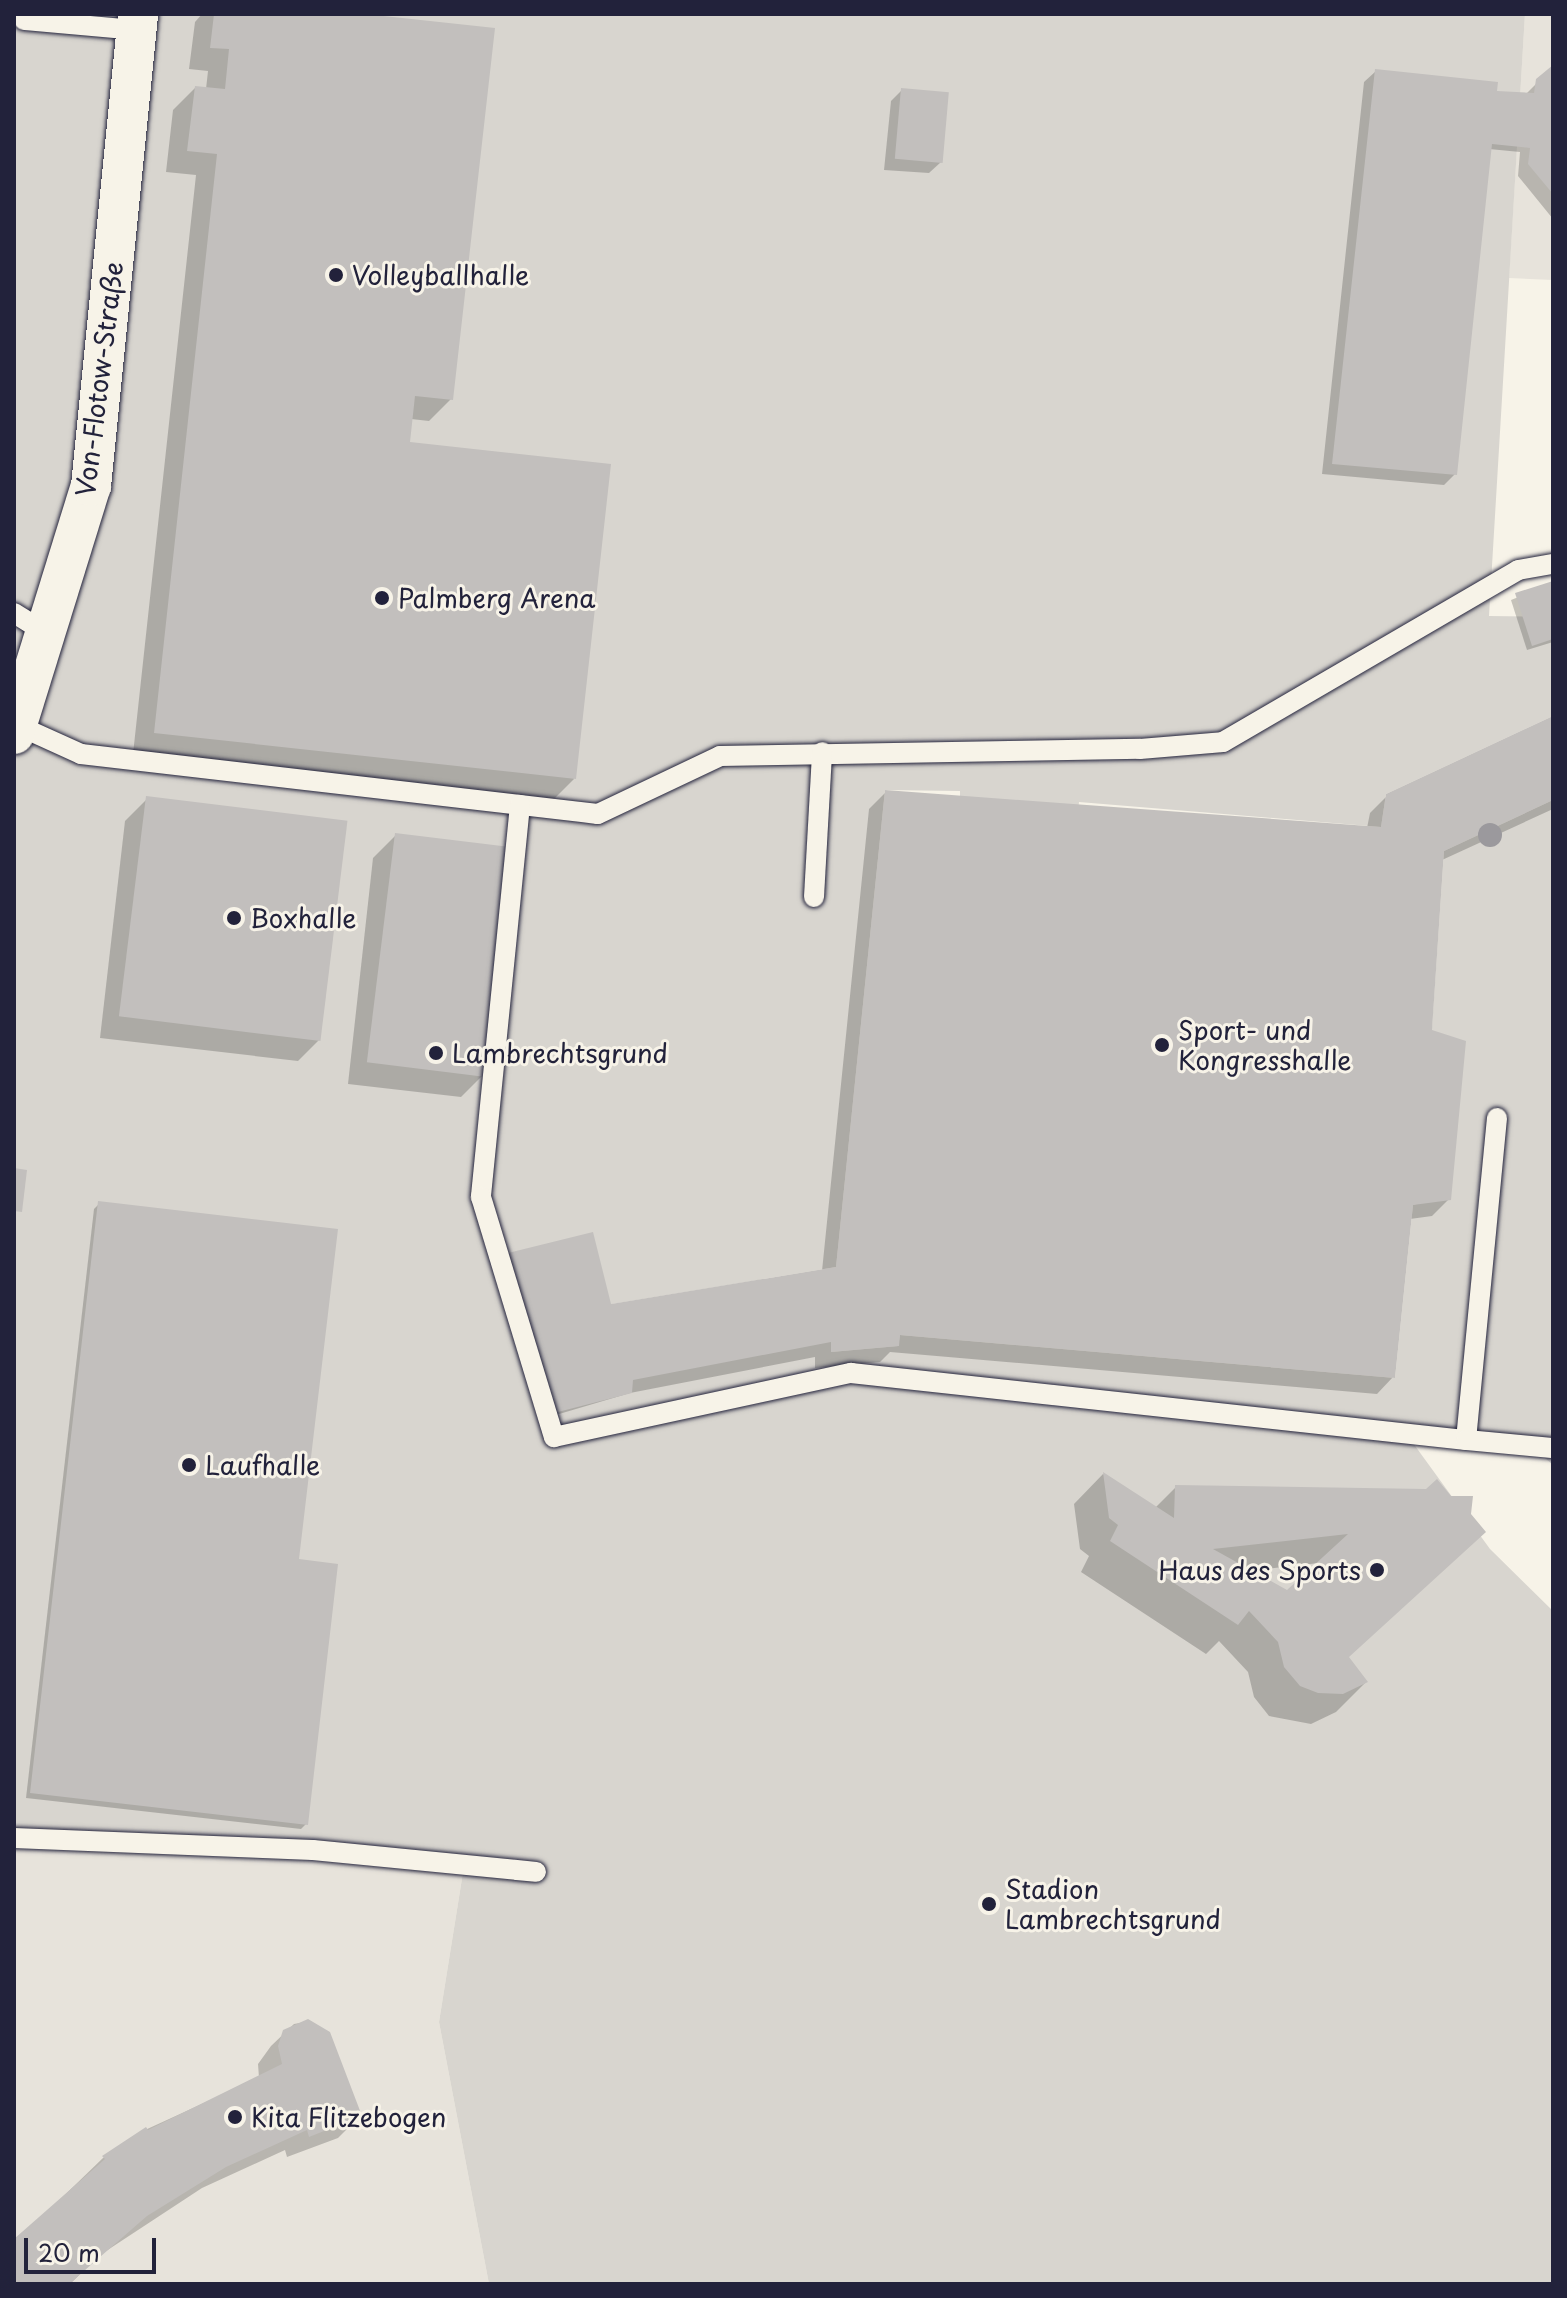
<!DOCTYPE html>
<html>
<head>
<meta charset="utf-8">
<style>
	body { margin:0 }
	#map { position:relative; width:1567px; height:2298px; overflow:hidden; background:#f7f3e8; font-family:"Playpen Sans",sans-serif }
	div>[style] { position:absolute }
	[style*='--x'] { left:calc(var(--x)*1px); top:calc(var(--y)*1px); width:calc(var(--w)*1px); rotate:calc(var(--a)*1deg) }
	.built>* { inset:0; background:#e7e3db }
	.green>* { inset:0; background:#d8d5cf }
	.shadow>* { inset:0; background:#0003 }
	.building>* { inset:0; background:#c2bfbd; transform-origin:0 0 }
	.roads { filter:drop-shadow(0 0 2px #22223b) drop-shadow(0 0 2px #22223b) }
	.lane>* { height:20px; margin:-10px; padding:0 10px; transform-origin:10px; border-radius:10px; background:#f7f3e8 }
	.street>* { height:40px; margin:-20px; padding:0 20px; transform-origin:20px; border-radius:20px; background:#f7f3e8 }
	.trees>* { width:24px; height:24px; margin:-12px; border-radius:50%; background:#9b999d }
	.dots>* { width:22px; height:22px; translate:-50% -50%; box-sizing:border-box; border:4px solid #f7f3e8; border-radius:50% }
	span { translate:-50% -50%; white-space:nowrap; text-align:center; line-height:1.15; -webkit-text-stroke:6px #f7f3e8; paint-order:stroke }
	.poi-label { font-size:26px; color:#22223b }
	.left { translate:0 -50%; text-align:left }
	.right { translate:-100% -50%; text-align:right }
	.street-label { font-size:26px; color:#22223b }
	.frame { position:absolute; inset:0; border:16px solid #22223b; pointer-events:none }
	.scale { position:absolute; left:24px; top:2238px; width:132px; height:36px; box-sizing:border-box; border:4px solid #22223b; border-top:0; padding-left:10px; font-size:24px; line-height:28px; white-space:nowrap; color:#22223b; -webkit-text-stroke:6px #f7f3e8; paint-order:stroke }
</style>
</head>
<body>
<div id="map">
	<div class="built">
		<i style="clip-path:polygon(1525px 14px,1553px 14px,1553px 280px,1509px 278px)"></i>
		<i style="clip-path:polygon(14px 1839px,464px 1866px,439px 2022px,489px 2284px,14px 2284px)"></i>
	</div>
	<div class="green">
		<i style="clip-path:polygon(14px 14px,1525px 14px,1489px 616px,1553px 617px,1553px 716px,1386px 794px,1381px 827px,1079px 802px,1078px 812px,960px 801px,960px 791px,885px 790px,836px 1267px,612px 1304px,831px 1342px,831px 1352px,898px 1346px,900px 1335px,1395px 1378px,1413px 1205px,1420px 1203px,1444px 851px,1553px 800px,1553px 1465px,1530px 1445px,1405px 1432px,1490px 1549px,1553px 1611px,1553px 2284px,489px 2284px,439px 2022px,464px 1866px,14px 1839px)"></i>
	</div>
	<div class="shadow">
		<i style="clip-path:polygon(202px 14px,347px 14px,451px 399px,429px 421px,411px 419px,408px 444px,574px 779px,552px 801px,133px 754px,196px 175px,166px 172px,173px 110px,195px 88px,206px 89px,208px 71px,189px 69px,195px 22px)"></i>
		<i style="clip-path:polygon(1553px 67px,1553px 219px,1518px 176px,1520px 152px,1489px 149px,1455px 474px,1444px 485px,1322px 474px,1364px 82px,1376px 71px,1494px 97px,1525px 95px)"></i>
		<i style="clip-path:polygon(902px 90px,941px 162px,929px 173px,884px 170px,891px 101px)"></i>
		<i style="clip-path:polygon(1553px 583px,1553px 642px,1527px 650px,1511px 600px)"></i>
		<i style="clip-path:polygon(1553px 719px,1553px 809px,1442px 860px,1430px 1032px,1449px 1199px,1432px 1216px,1410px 1219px,1393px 1377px,1377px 1394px,890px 1352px,880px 1362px,815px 1368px,815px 1357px,630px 1393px,549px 1417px,610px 1309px,822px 1271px,869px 809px,886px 792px,1367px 828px,1370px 813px,1387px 796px)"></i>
		<i style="clip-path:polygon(147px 799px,320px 1039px,298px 1061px,100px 1038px,125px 821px)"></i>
		<i style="clip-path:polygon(395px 836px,483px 1075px,461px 1097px,348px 1084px,373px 858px)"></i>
		<i style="clip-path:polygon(99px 1204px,297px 1561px,306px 1824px,301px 1829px,26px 1798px,94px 1209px)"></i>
		<i style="clip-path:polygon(evenodd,1103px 1474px,1155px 1508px,1176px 1487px,1427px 1491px,1347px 1658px,1366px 1682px,1336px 1712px,1311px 1724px,1269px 1716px,1254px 1697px,1248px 1672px,1219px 1641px,1206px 1654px,1081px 1572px,1089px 1556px,1080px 1549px,1074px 1504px,1103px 1474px,1319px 1563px,1287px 1593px,1249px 1571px,1319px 1563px)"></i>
		<i style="clip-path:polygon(311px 2021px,360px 2116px,338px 2138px,287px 2157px,285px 2150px,202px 2188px,100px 2255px,70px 2284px,14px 2284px,14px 2244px,103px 2158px,145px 2130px,259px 2078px,258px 2064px,271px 2046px,294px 2024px)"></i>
	</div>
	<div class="building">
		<i style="clip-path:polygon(214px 14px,365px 14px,495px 28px,453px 400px,415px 396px,410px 442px,611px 464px,576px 779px,154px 733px,217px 154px,187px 151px,195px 86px,225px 89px,229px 49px,210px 48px)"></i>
		<i style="clip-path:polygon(1553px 65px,1553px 194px,1528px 164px,1530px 148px,1492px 144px,1457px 475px,1332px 464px,1375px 69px,1498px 82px,1497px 91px,1534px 93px,1536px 79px)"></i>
		<i style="left:901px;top:88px;width:48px;height:71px;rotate:5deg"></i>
		<i style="clip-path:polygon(1553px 581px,1553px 639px,1532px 646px,1515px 593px)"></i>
		<i style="clip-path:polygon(1553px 716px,1553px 800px,1444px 851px,1432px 1030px,1466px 1041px,1451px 1200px,1413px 1205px,1395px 1378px,900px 1335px,899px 1346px,831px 1352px,831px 1342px,633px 1380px,632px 1393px,554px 1413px,508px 1253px,593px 1232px,611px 1304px,836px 1267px,885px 790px,1381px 827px,1386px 794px)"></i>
		<i style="left:146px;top:796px;width:203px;height:222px;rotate:7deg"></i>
		<i style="left:395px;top:833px;width:118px;height:231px;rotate:7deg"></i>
		<i style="clip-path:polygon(14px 1168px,27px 1170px,22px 1212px,14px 1211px)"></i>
		<i style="clip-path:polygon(98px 1201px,338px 1229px,299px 1559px,338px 1564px,308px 1825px,30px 1793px)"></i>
		<i style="clip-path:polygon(evenodd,1103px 1472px,1174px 1518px,1175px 1485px,1426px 1489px,1437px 1479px,1451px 1496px,1473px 1496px,1471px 1514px,1486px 1532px,1349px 1657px,1368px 1682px,1343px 1694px,1318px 1693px,1300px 1686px,1284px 1667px,1278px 1642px,1249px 1611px,1238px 1625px,1110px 1541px,1118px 1525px,1109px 1518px,1103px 1472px,1348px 1534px,1287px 1590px,1213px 1549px,1348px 1534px)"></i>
		<i style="clip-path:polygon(308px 2019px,330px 2032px,362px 2116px,309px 2137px,307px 2130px,226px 2167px,147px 2216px,69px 2284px,14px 2284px,14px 2239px,105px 2159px,102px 2156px,146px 2127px,148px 2130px,282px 2064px,278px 2046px,283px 2030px)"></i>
	</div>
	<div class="roads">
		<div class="lane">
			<i style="--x:24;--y:20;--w:112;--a:5.1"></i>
			<i style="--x:14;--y:613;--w:36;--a:32"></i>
			<i style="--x:17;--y:725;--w:70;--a:24.4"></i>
			<i style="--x:81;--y:754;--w:520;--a:6.62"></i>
			<i style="--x:598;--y:814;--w:135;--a:-25.4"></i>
			<i style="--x:720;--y:756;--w:420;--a:-1"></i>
			<i style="--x:1140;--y:749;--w:83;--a:-4.8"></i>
			<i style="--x:1223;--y:742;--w:341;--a:-30.2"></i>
			<i style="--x:1518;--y:570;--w:36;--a:-10"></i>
			<i style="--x:520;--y:805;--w:394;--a:95.7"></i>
			<i style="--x:481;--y:1197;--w:251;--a:73.1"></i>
			<i style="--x:554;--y:1437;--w:304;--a:-12.2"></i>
			<i style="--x:851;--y:1373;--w:619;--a:6.22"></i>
			<i style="--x:814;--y:897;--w:145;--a:-86.8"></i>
			<i style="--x:1497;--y:1118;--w:323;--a:95.5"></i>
			<i style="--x:1466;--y:1440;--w:87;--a:5.3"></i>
			<i style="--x:14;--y:1838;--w:299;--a:2.3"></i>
			<i style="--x:313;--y:1850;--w:224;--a:5.6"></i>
		</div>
		<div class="street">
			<i style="--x:14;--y:734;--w:260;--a:-72.8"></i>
			<i style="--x:91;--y:486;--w:474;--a:-84.3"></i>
		</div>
	</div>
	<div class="trees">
		<i style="left:1490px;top:835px"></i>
	</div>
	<div class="dots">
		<i style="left:336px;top:275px;background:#22223b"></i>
		<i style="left:382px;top:598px;background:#22223b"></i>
		<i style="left:234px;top:918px;background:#22223b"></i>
		<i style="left:1162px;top:1045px;background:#22223b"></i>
		<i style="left:436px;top:1053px;background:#22223b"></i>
		<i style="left:189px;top:1465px;background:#22223b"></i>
		<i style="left:1377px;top:1570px;background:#22223b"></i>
		<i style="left:989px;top:1904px;background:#22223b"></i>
		<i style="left:235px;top:2117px;background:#22223b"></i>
	</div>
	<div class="poi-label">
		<span class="left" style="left:352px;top:275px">Volleyballhalle</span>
		<span class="left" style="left:398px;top:598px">Palmberg Arena</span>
		<span class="left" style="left:250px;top:918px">Boxhalle</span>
		<span class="left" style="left:1178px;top:1045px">Sport- und<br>Kongresshalle</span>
		<span class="left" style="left:452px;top:1053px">Lambrechtsgrund</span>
		<span class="left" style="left:205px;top:1465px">Laufhalle</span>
		<span class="right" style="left:1361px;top:1570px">Haus des Sports</span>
		<span class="left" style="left:1005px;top:1904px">Stadion<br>Lambrechtsgrund</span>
		<span class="left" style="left:251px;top:2117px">Kita Flitzebogen</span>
	</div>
	<div class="street-label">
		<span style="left:99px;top:379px;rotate:-83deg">Von-Flotow-Straße</span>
	</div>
	<div class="frame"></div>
	<div class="scale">20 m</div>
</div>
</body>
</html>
